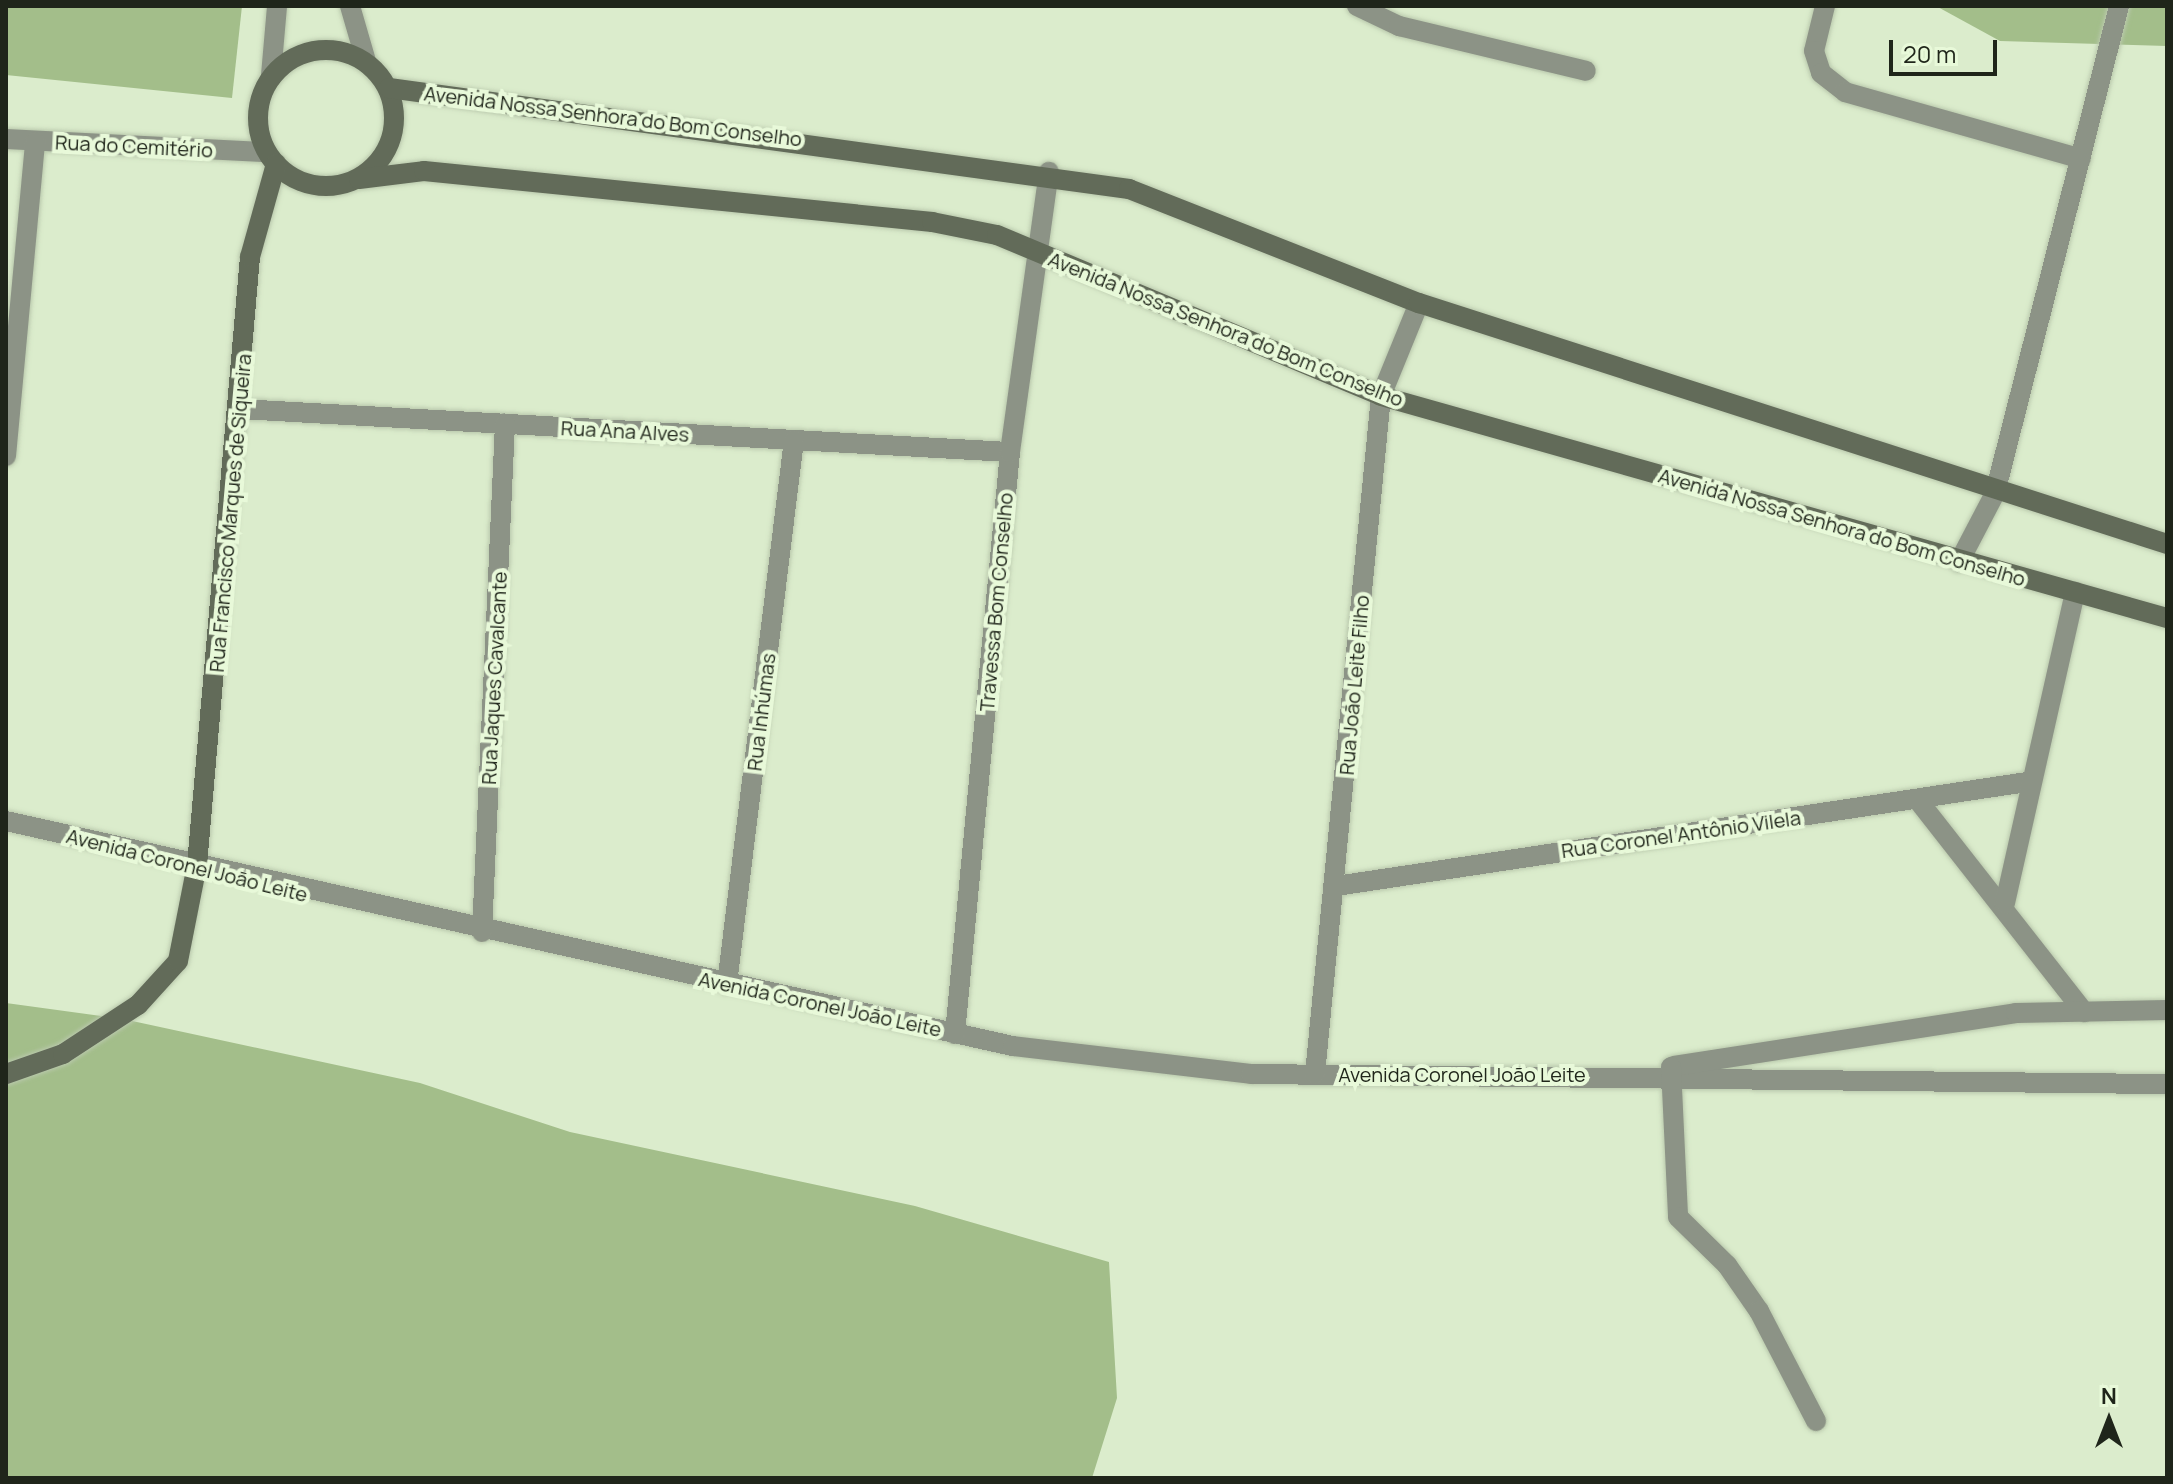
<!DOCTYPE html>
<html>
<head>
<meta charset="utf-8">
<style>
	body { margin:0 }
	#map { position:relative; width:2173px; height:1484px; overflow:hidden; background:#dbeccc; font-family:Manrope,sans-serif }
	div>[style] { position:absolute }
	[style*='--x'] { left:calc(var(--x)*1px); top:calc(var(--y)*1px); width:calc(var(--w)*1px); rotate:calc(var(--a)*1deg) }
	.green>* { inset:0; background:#a3be8a }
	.roads { filter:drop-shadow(0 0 2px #b9c8ac) drop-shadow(0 0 2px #b9c8ac) }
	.street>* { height:20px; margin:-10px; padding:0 10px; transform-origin:10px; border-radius:10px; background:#8c9386 }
	.secondary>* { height:20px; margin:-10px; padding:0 10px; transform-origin:10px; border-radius:10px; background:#626b59 }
	.secondary>.ring { margin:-10px; padding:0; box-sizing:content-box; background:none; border:20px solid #626b59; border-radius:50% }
	span { translate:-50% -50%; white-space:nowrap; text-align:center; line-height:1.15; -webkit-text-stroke:8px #e8f9d9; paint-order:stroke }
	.street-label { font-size:20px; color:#1f251a }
	.frame { position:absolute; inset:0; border:8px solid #1f251a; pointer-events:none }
	.north { position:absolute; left:2069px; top:1380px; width:80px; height:80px; -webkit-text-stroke:6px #e8f9d9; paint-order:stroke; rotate:0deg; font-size:22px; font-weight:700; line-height:32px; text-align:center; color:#1f251a }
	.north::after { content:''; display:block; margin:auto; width:28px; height:36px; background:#1f251a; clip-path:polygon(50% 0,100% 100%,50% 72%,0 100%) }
	.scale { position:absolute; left:1889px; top:40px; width:108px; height:36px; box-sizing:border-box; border:4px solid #1f251a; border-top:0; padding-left:10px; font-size:24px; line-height:28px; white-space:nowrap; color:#1f251a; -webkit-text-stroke:6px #e8f9d9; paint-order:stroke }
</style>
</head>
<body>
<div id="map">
	<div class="green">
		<i style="clip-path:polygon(6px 6px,242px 6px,232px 98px,6px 75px)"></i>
		<i style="clip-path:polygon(1936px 6px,2167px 6px,2167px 46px,2000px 41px)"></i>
		<i style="clip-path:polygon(6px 1003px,123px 1019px,420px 1083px,570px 1132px,915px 1206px,1109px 1262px,1117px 1398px,1092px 1478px,6px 1478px)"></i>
	</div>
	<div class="roads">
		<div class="street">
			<i style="--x:350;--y:6;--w:57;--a:73.8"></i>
			<i style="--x:1357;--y:6;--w:47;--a:25.5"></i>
			<i style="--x:1399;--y:26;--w:192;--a:13.5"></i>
			<i style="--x:1825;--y:6;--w:46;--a:103.7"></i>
			<i style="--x:1814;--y:51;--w:23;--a:72"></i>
			<i style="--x:1821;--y:73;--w:31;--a:38"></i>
			<i style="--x:1845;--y:92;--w:245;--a:15.8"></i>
			<i style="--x:271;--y:75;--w:69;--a:-85"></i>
			<i style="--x:6;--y:139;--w:257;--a:2.9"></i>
			<i style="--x:240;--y:409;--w:771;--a:3.2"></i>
			<i style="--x:6;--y:456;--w:315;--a:-84.7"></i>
			<i style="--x:1959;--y:562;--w:78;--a:-62.4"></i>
			<i style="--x:1995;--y:493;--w:503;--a:-75.71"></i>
			<i style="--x:1917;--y:799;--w:271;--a:51.9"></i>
			<i style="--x:6;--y:821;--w:1032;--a:12.6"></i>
			<i style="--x:1013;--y:1046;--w:240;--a:6.7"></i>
			<i style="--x:1251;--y:1074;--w:916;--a:0.63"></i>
			<i style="--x:1336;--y:886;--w:699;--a:-8.56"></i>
			<i style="--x:2005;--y:903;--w:319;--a:-77.3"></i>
			<i style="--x:482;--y:932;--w:509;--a:-87.41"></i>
			<i style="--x:727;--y:984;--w:548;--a:-82.98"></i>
			<i style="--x:955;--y:1034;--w:585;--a:-84.6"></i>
			<i style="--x:1010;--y:452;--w:283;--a:-82.1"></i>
			<i style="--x:1674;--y:1066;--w:346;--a:-8.8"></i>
			<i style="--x:2016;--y:1013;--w:151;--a:-1.1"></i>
			<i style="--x:1671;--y:1067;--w:150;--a:87.3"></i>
			<i style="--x:1678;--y:1217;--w:69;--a:44.4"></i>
			<i style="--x:1727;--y:1265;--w:56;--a:55.2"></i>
			<i style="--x:1759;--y:1311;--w:124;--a:62.6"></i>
			<i style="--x:1315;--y:1074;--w:681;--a:-84.44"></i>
			<i style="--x:1381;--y:396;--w:100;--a:-67.8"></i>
		</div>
		<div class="secondary">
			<i class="ring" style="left:258px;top:50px;width:116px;height:116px"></i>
			<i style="--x:389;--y:88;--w:747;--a:7.77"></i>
			<i style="--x:1129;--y:189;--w:312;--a:21.5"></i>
			<i style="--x:1419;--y:303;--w:786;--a:17.86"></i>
			<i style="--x:359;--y:179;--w:65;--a:-7"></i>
			<i style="--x:424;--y:171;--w:511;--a:5.73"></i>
			<i style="--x:932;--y:222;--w:66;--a:11.3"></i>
			<i style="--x:997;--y:235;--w:416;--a:22.7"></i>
			<i style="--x:1381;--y:396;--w:817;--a:15.77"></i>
			<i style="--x:6;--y:1074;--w:60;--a:-19.3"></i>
			<i style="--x:63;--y:1054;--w:90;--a:-33.2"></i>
			<i style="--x:138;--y:1005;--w:59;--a:-47.7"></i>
			<i style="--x:178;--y:961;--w:98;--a:-78.8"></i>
			<i style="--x:197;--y:865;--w:610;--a:-85.02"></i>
			<i style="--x:250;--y:257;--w:97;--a:-74.4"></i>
		</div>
	</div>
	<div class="street-label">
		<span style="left:613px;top:116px;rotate:7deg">Avenida Nossa Senhora do Bom Conselho</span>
		<span style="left:134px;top:146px;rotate:3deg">Rua do Cemitério</span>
		<span style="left:1226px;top:329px;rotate:22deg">Avenida Nossa Senhora do Bom Conselho</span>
		<span style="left:625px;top:431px;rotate:3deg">Rua Ana Alves</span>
		<span style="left:230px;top:513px;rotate:-85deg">Rua Francisco Marques de Siqueira</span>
		<span style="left:1842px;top:527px;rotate:16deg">Avenida Nossa Senhora do Bom Conselho</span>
		<span style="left:996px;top:602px;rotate:-85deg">Travessa Bom Conselho</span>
		<span style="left:494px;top:678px;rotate:-87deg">Rua Jaques Cavalcante</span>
		<span style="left:1354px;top:685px;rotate:-85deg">Rua João Leite Filho</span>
		<span style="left:761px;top:712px;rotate:-83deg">Rua Inhúmas</span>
		<span style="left:1681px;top:834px;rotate:-8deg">Rua Coronel Antônio Vilela</span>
		<span style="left:187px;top:865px;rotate:14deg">Avenida Coronel João Leite</span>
		<span style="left:820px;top:1004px;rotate:12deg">Avenida Coronel João Leite</span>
		<span style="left:1462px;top:1074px">Avenida Coronel João Leite</span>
	</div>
	<div class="frame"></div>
	<div class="north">N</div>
	<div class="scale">20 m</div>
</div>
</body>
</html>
